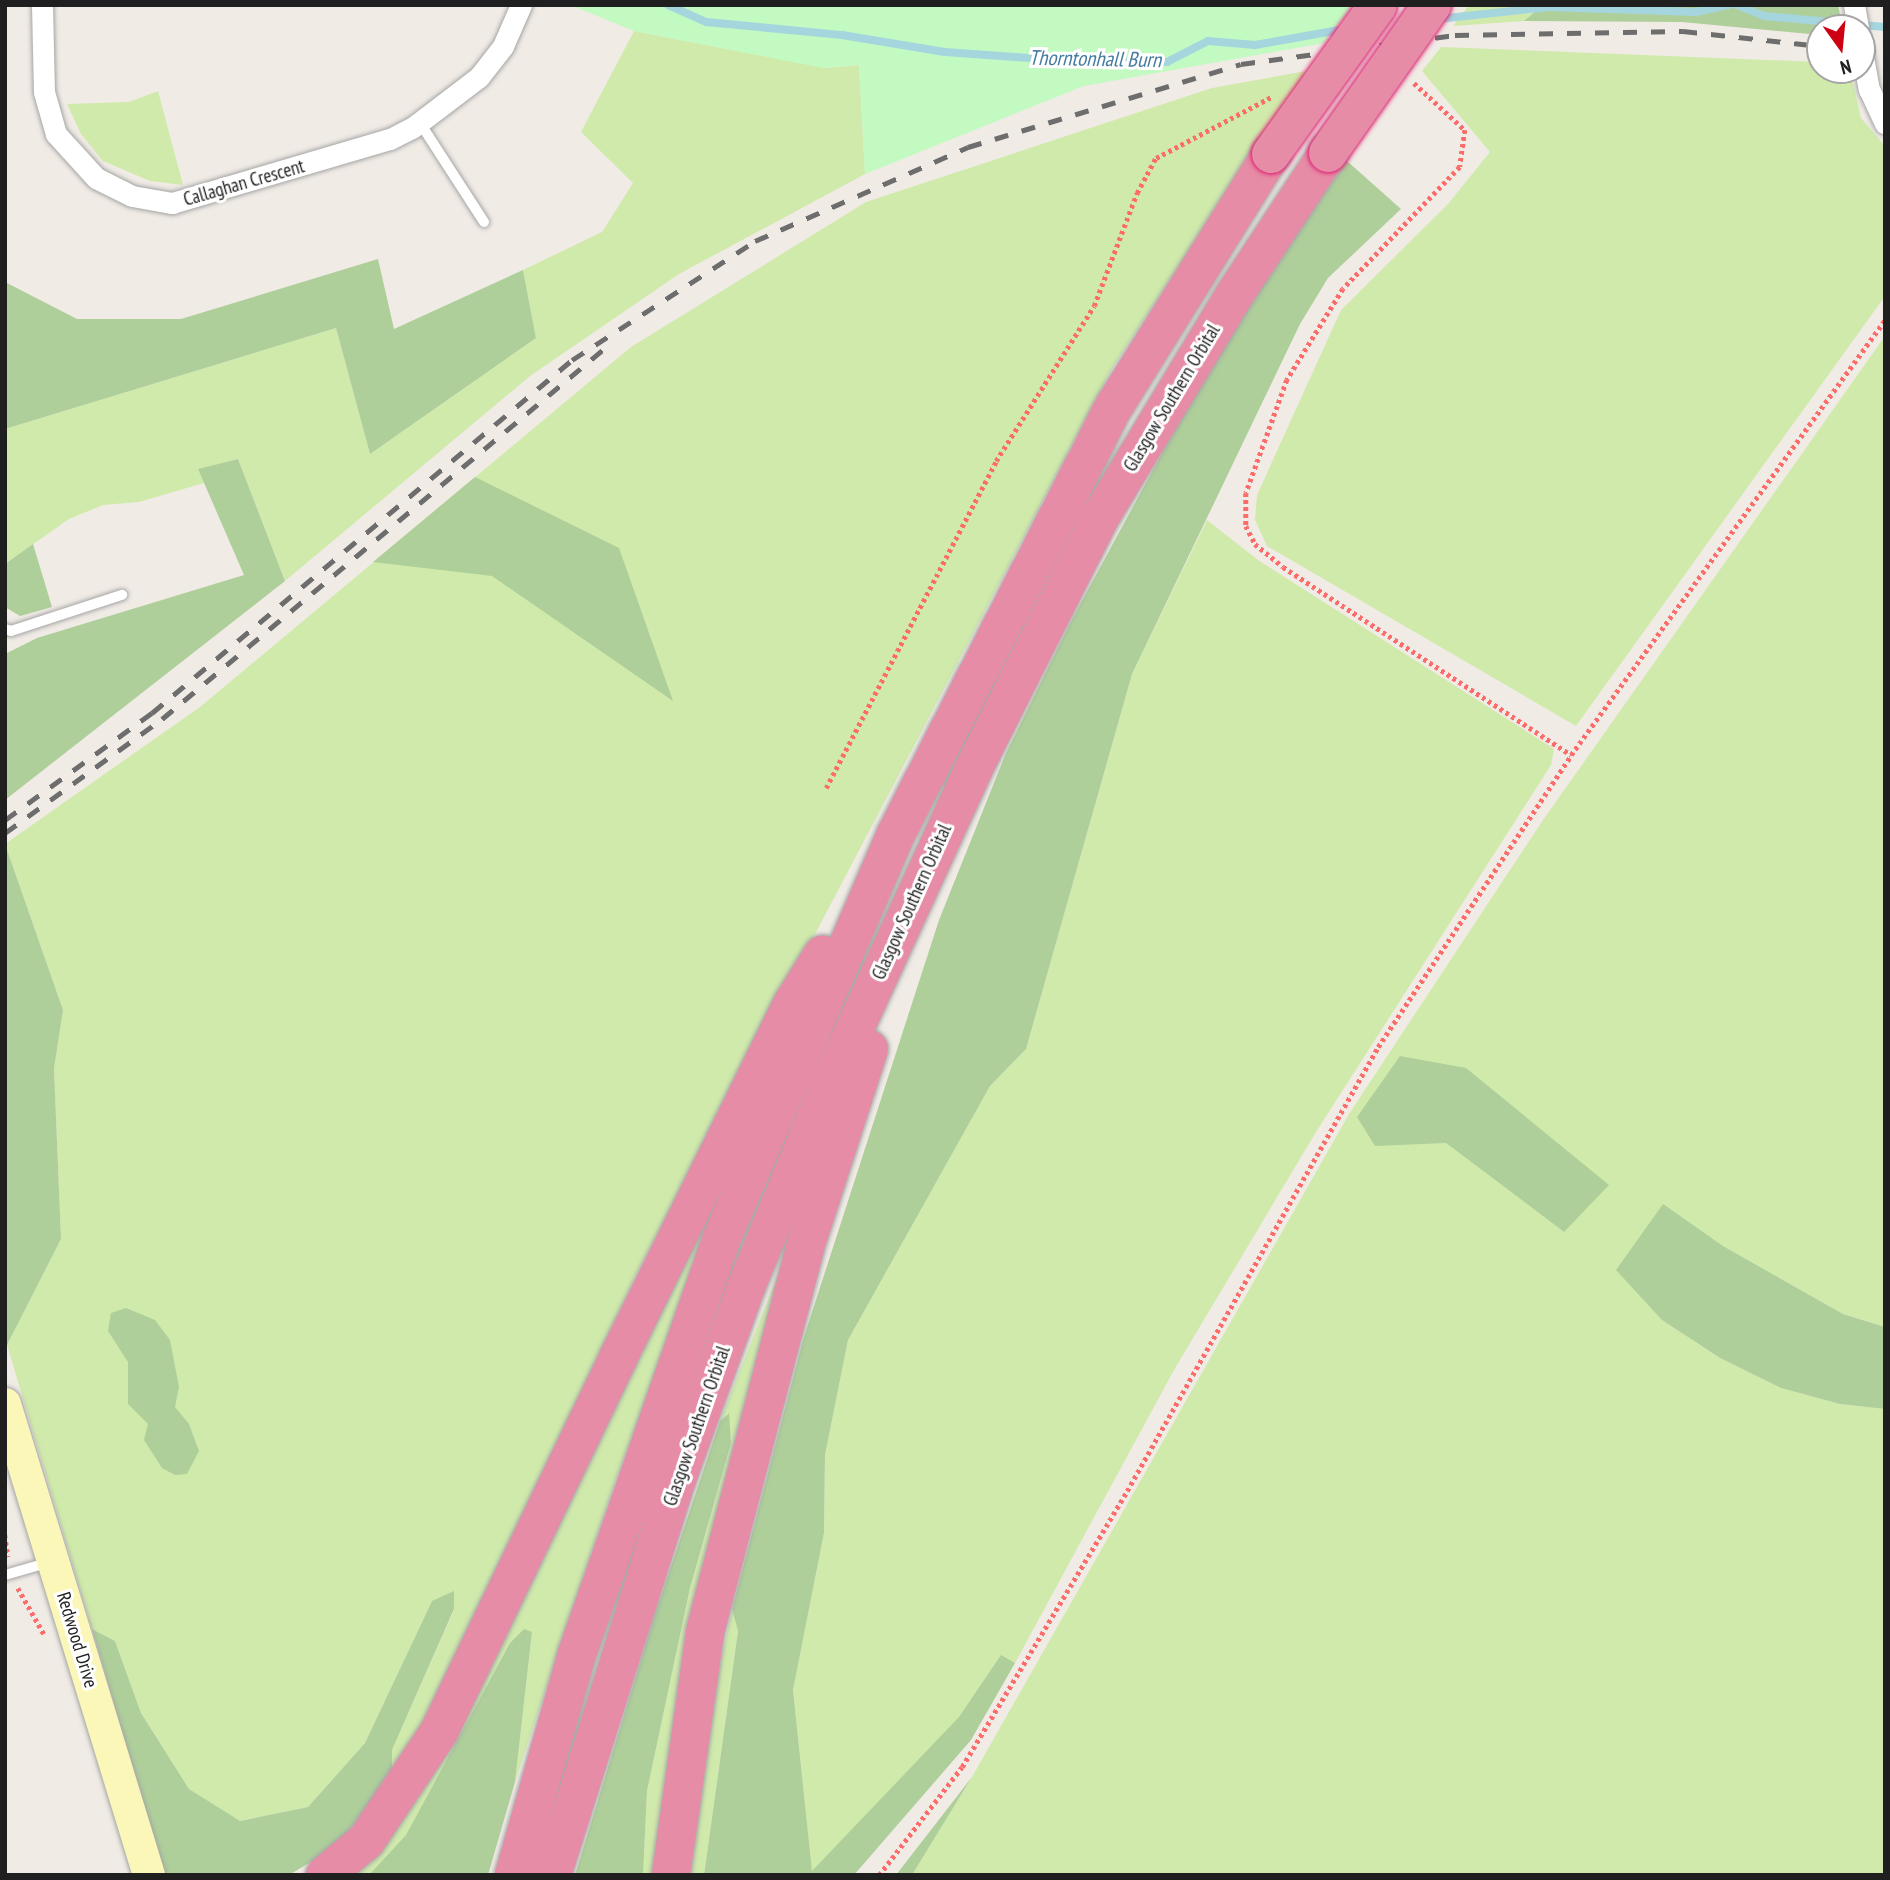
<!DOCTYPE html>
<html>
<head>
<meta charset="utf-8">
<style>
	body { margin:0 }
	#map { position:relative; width:1890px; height:1880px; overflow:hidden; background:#f0ebe5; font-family:"PT Sans Narrow",sans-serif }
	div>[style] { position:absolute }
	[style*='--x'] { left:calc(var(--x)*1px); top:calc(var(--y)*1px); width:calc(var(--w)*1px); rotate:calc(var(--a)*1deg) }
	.grass>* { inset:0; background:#d0eaab }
	.forest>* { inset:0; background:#aecf9a }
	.park>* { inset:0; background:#c3fac2 }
	.stream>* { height:8px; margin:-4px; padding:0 4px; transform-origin:4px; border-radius:4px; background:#a5d6de }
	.path>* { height:4.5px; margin-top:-2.25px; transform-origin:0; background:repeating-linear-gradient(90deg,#fb6c6b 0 3.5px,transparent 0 7px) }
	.roads { filter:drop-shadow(0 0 2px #a6a6a6) drop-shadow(0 0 2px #a6a6a6) }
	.lane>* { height:10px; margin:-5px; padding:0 5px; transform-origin:5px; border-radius:5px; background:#fff }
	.street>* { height:21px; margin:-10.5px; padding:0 10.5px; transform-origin:10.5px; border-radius:10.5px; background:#fff }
	.secondary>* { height:32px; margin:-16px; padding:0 16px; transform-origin:16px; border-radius:16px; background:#faf7b9 }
	.highway>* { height:38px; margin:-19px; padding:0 19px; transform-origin:19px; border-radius:19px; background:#e78ca6 }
	.rail>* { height:5px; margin-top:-2.5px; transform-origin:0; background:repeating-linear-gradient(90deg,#6d6d6d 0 14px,transparent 0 28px) }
	.bridges { filter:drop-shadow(0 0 2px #dc2475) drop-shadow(0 0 2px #dc2475) }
	.highway-bridge>* { height:38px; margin:-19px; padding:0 19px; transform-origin:19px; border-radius:19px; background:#e78ca6 }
	span { translate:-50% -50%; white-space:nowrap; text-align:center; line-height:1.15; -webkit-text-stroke:6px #fff; paint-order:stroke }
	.street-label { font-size:19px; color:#1f1f1f }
	.water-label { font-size:21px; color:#447ba0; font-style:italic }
	.frame { position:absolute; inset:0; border:7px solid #1f1f1f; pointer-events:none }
	.north { position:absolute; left:1806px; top:14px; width:70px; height:70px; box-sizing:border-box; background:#fff; border:2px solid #a5a5a5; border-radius:50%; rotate:165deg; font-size:19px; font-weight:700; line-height:28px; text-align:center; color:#1f1f1f }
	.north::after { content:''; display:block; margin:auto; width:24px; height:32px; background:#ce0014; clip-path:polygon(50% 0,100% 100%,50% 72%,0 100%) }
</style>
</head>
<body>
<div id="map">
	<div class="grass">
		<i style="clip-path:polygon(1469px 5px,1543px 5px,1524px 21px,1453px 26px)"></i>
		<i style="clip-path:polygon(634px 31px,827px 68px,859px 65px,865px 174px,679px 274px,530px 376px,285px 581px,238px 459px,199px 469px,204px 483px,139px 502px,103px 505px,69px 519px,5px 564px,5px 429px,336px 328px,370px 454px,536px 338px,523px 270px,602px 232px,633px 183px,581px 132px)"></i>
		<i style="clip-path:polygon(1441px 47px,1820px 62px,1820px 70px,1850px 70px,1861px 118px,1885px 146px,1885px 296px,1576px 726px,1267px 546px,1255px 520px,1257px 495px,1341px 310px,1448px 204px,1490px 152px,1422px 71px)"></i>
		<i style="clip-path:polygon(1306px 71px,1113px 367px,637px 1273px,444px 1685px,392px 1779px,392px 1750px,454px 1610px,432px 1601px,365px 1743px,308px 1807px,239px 1821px,189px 1789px,141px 1713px,115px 1641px,92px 1629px,7px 1345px,61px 1239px,54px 1069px,63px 1010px,5px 844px,200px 707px,631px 347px,866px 202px,1212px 88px)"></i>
		<i style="clip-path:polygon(158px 91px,183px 185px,150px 181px,103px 161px,81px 134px,67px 104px,129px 102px)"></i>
		<i style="clip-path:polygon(evenodd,1885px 336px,1885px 1327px,1843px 1314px,1723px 1246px,1663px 1205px,1662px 1320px,1720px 1358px,1781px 1388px,1840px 1404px,1885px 1409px,1885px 1875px,912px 1875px,972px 1777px,1349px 1114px,1543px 820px,1885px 336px,1466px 1068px,1486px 1087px,1564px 1232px,1446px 1143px,1466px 1068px)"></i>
		<i style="clip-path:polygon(1207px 520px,1258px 560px,1554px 749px,1551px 765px,1316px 1132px,1174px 1370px,1015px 1663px,1001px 1656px,960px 1717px,812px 1872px,793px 1690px,824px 1533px,825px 1455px,848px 1340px,990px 1086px,1026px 1049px,1132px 674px)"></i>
		<i style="clip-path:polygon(735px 1162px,615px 1482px,515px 1782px,532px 1632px,510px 1643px,406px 1836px,369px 1875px,342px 1875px)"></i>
		<i style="clip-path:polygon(810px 1193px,662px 1875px,643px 1875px,647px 1791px,690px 1588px,731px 1443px,728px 1413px,720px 1421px)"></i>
		<i style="clip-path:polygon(732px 1609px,738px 1630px,704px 1875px,691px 1875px,711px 1708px)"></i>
	</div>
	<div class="forest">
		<i style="clip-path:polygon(1543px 5px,1838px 5px,1843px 28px,1820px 28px,1820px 35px,1682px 22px,1524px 21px)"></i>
		<i style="clip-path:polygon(1347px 161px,1401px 209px,1328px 278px,1300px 324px,1132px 674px,1026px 1049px,990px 1086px,848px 1340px,825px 1455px,824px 1533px,793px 1690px,812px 1871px,959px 1717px,1001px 1655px,1015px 1663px,971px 1740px,854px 1875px,704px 1875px,738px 1631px,732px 1609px,803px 1340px,939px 920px,1006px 753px,1070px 623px,1240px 309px)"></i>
		<i style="clip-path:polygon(378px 259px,394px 329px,523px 270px,536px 338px,370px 454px,336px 328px,5px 429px,5px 282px,77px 319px,181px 319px)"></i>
		<i style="clip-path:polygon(238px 459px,285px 581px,5px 800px,5px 654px,37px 638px,244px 575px,198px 469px)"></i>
		<i style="clip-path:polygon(475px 477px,619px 548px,673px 701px,492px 576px,373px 562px)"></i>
		<i style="clip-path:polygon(33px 544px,52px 607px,20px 616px,5px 607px,5px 564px)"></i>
		<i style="clip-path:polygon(5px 844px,63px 1010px,54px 1069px,61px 1239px,7px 1345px)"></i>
		<i style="clip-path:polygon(1400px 1056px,1466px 1068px,1609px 1185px,1564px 1232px,1446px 1143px,1375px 1146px,1357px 1117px)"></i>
		<i style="clip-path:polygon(1663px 1204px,1723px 1246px,1843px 1314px,1885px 1327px,1885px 1409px,1840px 1404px,1781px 1388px,1720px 1358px,1662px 1320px,1616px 1270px)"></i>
		<i style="clip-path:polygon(126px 1308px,155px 1320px,170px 1340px,179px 1387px,175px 1407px,189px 1424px,199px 1451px,187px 1474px,175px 1475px,162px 1468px,144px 1440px,148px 1424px,128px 1404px,128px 1362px,108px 1331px,111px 1313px)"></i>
		<i style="clip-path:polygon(729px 1413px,731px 1443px,690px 1588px,647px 1791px,643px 1875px,575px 1875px,654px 1617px,720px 1421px)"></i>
		<i style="clip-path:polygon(454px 1591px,454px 1609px,392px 1750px,392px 1779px,334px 1848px,289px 1875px,164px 1875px,92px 1629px,115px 1641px,141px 1713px,189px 1789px,240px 1821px,308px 1807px,365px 1743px,432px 1601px)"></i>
		<i style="clip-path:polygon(524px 1629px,532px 1632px,515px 1782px,488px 1875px,369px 1875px,406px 1835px,510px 1643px)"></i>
		<i style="clip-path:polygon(972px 1777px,912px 1875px,895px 1875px,896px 1875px)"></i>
	</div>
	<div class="park">
		<i style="clip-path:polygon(570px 5px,1353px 5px,1324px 43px,1084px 86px,865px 174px,859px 65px,823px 68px,634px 31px)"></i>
	</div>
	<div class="stream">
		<i style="--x:668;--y:5;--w:42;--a:24.1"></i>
		<i style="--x:706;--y:22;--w:137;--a:5.5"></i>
		<i style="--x:842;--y:35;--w:104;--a:9.4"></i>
		<i style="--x:945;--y:52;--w:152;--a:4.1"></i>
		<i style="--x:1097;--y:63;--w:70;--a:-0.8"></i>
		<i style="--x:1167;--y:62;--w:46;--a:-27.1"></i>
		<i style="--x:1208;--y:41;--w:47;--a:4.9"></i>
		<i style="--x:1255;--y:45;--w:91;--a:-10.1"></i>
		<i style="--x:1737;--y:5;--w:29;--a:22"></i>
		<i style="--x:1764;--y:16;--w:121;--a:5.2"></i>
		<i style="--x:1438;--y:19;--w:113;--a:-6.1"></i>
		<i style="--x:1550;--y:7;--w:146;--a:2"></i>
		<i style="--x:1696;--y:12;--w:34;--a:-12"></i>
	</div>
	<div class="path">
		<i style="--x:1414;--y:83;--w:69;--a:42.7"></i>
		<i style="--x:1465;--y:130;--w:37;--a:98"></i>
		<i style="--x:1460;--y:167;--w:169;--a:133.8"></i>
		<i style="--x:1343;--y:289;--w:107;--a:121.6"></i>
		<i style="--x:1287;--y:380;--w:120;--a:109.9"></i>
		<i style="--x:1246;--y:493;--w:33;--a:90"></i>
		<i style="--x:1246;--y:526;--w:20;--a:63"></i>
		<i style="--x:1255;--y:544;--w:36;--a:39"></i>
		<i style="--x:1283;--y:567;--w:344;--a:33.1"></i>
		<i style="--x:1571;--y:755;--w:536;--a:-54.18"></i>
		<i style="--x:826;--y:788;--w:369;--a:-62.5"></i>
		<i style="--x:996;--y:461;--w:183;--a:-57.7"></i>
		<i style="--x:1094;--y:306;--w:121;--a:-69.2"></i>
		<i style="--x:1137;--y:193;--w:40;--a:-62"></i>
		<i style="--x:1156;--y:158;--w:130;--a:-27.9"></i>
		<i style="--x:5;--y:1535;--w:22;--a:82"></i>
		<i style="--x:18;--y:1588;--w:55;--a:60.6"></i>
		<i style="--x:879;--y:1875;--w:136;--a:-52.5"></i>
		<i style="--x:962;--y:1767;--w:322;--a:-59.1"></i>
		<i style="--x:1127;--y:1491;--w:510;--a:-60.52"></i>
		<i style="--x:1378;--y:1047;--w:350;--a:-56.5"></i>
	</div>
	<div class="roads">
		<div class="lane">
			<i style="--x:420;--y:123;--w:118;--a:57.1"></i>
			<i style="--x:5;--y:629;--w:6;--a:18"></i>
			<i style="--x:11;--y:631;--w:117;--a:-18"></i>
			<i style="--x:5;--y:1575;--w:47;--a:-16.1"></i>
		</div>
		<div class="street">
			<i style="--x:42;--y:5;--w:87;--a:88.7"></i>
			<i style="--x:44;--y:92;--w:44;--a:74.1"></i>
			<i style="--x:56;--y:134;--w:59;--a:47.7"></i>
			<i style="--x:96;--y:178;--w:40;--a:26.6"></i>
			<i style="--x:132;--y:196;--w:41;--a:9.9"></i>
			<i style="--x:172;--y:203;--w:227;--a:-16.4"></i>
			<i style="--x:390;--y:139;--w:25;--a:-27"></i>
			<i style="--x:412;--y:128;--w:84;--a:-37.3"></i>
			<i style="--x:479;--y:77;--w:39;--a:-52"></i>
			<i style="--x:503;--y:46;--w:45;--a:-66.3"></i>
			<i style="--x:1854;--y:5;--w:23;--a:80"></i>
			<i style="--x:1862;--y:51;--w:39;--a:80"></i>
			<i style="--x:1869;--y:89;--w:38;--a:65"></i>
		</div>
		<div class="secondary">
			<i style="--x:5;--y:1404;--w:493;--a:73"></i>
		</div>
		<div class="highway">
			<i style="--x:325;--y:1875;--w:53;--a:-39.7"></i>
			<i style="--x:366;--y:1841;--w:131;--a:-56.2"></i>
			<i style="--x:439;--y:1732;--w:415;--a:-64.4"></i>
			<i style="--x:618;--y:1358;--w:396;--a:-63.8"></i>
			<i style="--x:793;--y:1003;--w:57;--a:-58.5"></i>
			<i style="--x:514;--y:1875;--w:230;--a:-74.1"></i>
			<i style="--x:577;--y:1654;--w:441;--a:-70.8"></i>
			<i style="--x:722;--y:1238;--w:442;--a:-66.7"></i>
			<i style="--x:897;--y:832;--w:479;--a:-63"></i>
			<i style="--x:1115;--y:405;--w:296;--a:-58.1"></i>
			<i style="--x:552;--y:1875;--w:415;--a:-72.5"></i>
			<i style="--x:677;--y:1479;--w:204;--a:-70.2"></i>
			<i style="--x:746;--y:1287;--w:230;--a:-67.6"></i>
			<i style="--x:834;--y:1074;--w:334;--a:-65.4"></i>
			<i style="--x:973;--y:770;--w:284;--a:-63.3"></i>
			<i style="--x:1101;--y:516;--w:259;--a:-58.9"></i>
			<i style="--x:1235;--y:294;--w:169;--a:-56.6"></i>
			<i style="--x:671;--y:1875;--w:245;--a:-82"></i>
			<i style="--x:705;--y:1632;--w:398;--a:-75.4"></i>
			<i style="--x:805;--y:1247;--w:208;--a:-72.1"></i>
		</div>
	</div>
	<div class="rail">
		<i style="--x:1862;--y:50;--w:23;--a:5"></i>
		<i style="--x:5;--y:820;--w:182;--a:-36.1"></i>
		<i style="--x:152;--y:713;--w:549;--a:-40.05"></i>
		<i style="--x:572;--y:360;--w:218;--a:-33"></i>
		<i style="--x:755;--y:241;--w:233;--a:-23.8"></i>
		<i style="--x:968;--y:147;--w:285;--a:-16.9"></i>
		<i style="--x:1241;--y:64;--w:216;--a:-7.7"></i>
		<i style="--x:1455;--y:35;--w:228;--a:-1"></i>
		<i style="--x:1683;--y:31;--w:138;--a:6.2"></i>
		<i style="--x:5;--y:833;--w:194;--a:-36"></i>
		<i style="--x:162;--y:719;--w:578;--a:-39.95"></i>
	</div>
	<div class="bridges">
		<div class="highway-bridge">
			<i style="--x:1328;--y:153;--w:181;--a:-54.9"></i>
			<i style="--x:1271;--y:154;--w:183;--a:-54.3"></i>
		</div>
	</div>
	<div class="street-label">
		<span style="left:244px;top:183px;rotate:-16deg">Callaghan Crescent</span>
		<span style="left:1172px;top:398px;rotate:-59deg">Glasgow Southern Orbital</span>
		<span style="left:912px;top:902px;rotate:-66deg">Glasgow Southern Orbital</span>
		<span style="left:697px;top:1426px;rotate:-71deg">Glasgow Southern Orbital</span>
		<span style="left:77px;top:1640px;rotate:73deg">Redwood Drive</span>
	</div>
	<div class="water-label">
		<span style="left:1095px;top:59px;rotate:1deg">Thorntonhall Burn</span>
	</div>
	<div class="frame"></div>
	<div class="north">N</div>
</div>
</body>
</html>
